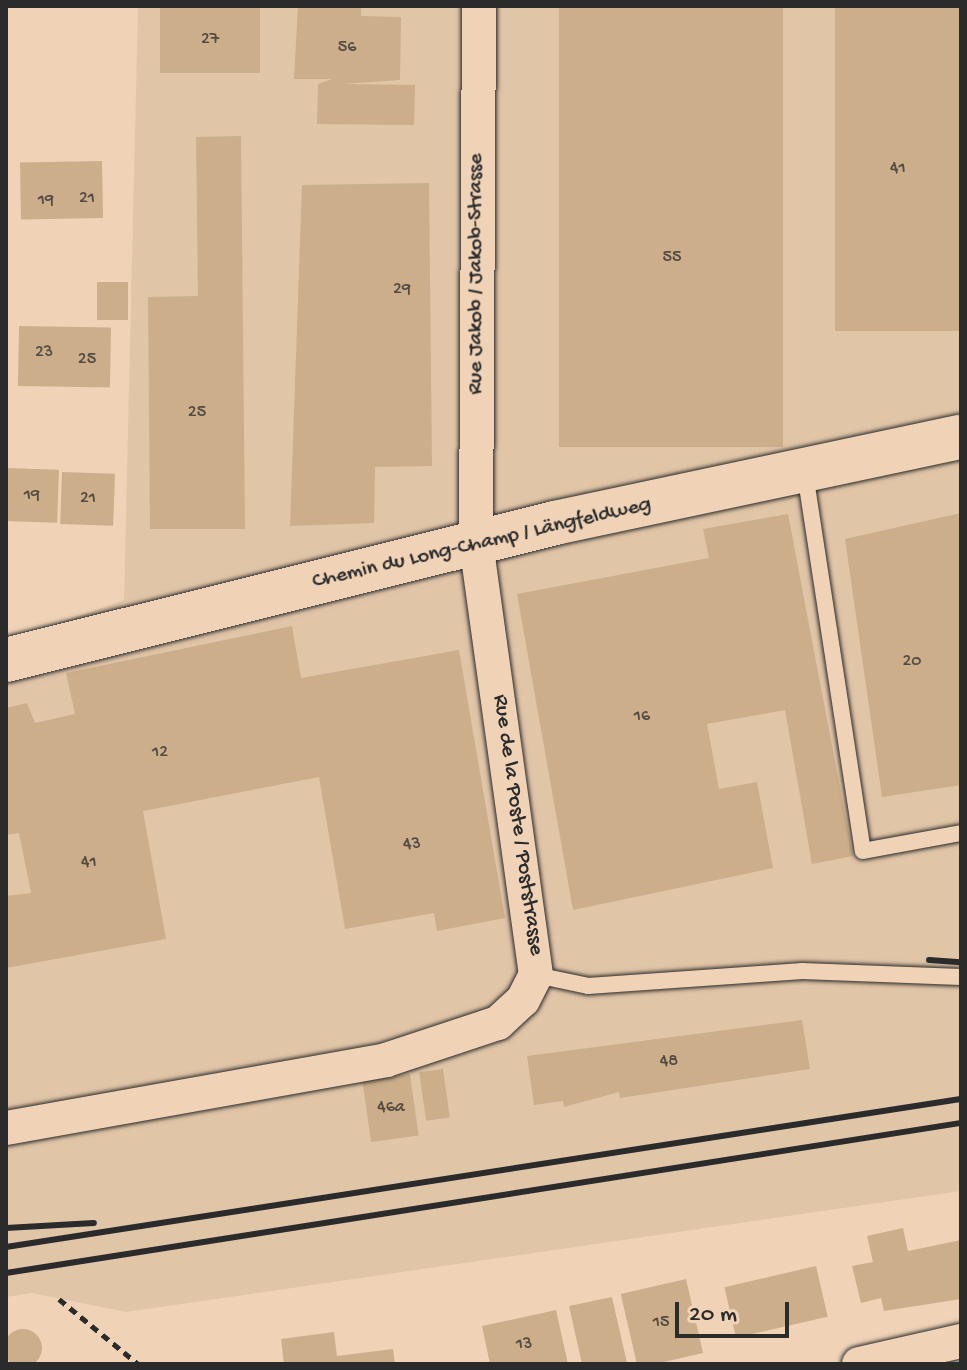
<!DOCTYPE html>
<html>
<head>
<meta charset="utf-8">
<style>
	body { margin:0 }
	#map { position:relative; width:967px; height:1370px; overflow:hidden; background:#f0d3b7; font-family:"Gochi Hand",sans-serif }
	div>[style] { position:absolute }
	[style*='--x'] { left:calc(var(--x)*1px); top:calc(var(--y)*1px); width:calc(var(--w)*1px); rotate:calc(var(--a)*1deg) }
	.built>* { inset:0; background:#e1c5a7 }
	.building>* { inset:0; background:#ccae8a; transform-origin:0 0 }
	.round { border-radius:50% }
	.path>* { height:5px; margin-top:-2.5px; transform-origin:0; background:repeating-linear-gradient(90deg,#2b2b2b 0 8px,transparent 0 14px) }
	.roads { filter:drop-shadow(0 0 2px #2b2b2b) drop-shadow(0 0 2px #2b2b2b) }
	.service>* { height:16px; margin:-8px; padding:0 8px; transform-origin:8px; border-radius:8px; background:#f0d3b7 }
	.minor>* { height:34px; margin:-17px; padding:0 17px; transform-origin:17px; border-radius:17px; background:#f0d3b7 }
	.secondary>* { height:44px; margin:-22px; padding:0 22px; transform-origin:22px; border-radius:22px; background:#f0d3b7 }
	.rail>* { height:6px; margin:-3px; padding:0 3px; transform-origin:3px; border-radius:3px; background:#2b2b2b }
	span { translate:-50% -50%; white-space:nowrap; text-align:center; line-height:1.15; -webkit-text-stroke:7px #f0d3b7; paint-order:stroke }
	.number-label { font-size:18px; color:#534c43 }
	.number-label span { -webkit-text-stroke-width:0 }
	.street-label { font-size:22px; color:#2b2b2b }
	.frame { position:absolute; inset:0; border:8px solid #2b2b2b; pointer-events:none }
	.scale { position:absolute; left:675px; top:1302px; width:114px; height:36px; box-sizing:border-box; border:4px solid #2b2b2b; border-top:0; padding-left:10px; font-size:24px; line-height:28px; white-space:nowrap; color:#2b2b2b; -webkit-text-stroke:6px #f0d3b7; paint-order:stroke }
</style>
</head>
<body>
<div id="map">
	<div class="built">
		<i style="clip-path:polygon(138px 6px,961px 6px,961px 1191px,126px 1312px,32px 1293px,6px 1297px,6px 642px,124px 600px)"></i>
	</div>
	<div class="building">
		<i style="left:160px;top:6px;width:100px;height:67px"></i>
		<i style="clip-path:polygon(298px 6px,361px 6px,361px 16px,401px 17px,400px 80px,342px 84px,415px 85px,414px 125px,317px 124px,318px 84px,332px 79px,294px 79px)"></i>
		<i style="left:559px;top:6px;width:224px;height:441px"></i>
		<i style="left:835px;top:6px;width:126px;height:325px"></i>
		<i style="clip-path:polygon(241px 136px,245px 529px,150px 529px,148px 297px,198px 296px,196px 137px)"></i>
		<i style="left:102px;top:161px;width:57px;height:82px;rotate:89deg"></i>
		<i style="clip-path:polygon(429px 183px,432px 466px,375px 467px,374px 523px,290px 526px,302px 185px)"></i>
		<i style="left:97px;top:282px;width:31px;height:38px"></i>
		<i style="left:19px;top:326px;width:92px;height:60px;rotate:1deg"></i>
		<i style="left:6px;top:468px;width:53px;height:53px;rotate:2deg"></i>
		<i style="left:62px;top:472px;width:53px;height:52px;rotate:2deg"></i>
		<i style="clip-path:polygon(961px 513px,961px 785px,882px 797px,845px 539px)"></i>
		<i style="clip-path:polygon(788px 514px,853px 856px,812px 864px,785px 710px,707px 724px,719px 789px,757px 782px,773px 868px,573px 910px,517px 594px,709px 558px,703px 529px)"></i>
		<i style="clip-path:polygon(292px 626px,301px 678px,459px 650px,505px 918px,437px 931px,434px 913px,345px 929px,319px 777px,143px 811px,166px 939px,6px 968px,6px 896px,31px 893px,19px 833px,6px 835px,6px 708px,27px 703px,35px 723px,75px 714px,66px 673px)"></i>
		<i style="clip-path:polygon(802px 1020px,810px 1069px,620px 1098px,619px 1092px,564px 1107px,563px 1101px,534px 1105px,527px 1056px)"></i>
		<i style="left:443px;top:1069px;width:49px;height:24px;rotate:82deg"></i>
		<i style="left:410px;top:1074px;width:62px;height:48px;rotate:82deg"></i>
		<i style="clip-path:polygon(903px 1228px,908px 1251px,961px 1240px,961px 1299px,884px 1311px,881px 1298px,861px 1303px,852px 1266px,873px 1262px,867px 1236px)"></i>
		<i style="left:816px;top:1266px;width:52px;height:94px;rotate:77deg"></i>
		<i style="left:686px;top:1279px;width:76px;height:67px;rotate:77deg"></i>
		<i style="clip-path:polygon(612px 1297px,627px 1363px,582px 1364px,569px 1306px)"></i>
		<i style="clip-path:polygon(556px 1310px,568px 1364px,490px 1364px,482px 1326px)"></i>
		<i class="round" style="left:4px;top:1329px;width:38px;height:38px"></i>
		<i style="clip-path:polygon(334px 1332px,337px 1356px,393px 1349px,395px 1364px,284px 1364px,281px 1339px)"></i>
	</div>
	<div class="path">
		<i style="--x:59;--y:1299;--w:102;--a:39.4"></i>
	</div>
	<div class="roads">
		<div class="service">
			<i style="--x:805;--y:473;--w:382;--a:81.3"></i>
			<i style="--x:863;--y:851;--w:100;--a:-10.4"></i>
			<i style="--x:536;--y:975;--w:53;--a:11.9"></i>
			<i style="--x:588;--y:986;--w:215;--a:-4"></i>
			<i style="--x:802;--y:971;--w:159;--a:2.2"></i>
		</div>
		<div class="minor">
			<i style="--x:6;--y:1128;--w:386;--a:-10.1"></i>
			<i style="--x:386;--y:1060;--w:118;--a:-18.3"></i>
			<i style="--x:498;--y:1023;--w:34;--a:-43"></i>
			<i style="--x:523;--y:1000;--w:28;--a:-63"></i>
			<i style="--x:536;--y:975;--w:437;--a:-97.9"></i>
			<i style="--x:476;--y:542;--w:536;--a:-89.68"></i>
			<i style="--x:859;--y:1364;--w:105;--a:-12.7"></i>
		</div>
		<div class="secondary">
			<i style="--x:6;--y:660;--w:566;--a:-14.01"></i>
			<i style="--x:555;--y:523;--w:415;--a:-12"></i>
		</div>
	</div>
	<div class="rail">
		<i style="--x:929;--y:960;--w:32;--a:4"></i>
		<i style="--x:6;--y:1228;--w:88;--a:-3.3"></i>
		<i style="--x:6;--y:1247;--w:966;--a:-8.81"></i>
		<i style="--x:6;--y:1273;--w:967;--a:-8.93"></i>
	</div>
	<div class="number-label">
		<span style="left:210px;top:40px">27</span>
		<span style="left:347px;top:48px">56</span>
		<span style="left:898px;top:169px">41</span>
		<span style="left:87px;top:199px">21</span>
		<span style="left:46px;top:201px">19</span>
		<span style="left:672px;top:258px">55</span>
		<span style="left:402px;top:290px">29</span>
		<span style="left:44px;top:353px">23</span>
		<span style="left:87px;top:360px">25</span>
		<span style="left:197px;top:413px">25</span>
		<span style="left:32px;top:496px">19</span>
		<span style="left:88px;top:499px">21</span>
		<span style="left:912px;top:662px">20</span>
		<span style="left:642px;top:717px">16</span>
		<span style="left:160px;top:753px">12</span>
		<span style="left:412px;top:845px">43</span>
		<span style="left:89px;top:863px">41</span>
		<span style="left:669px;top:1062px">48</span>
		<span style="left:391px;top:1108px">46a</span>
		<span style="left:661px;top:1323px">15</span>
		<span style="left:524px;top:1345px">13</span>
	</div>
	<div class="street-label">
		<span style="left:477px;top:274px;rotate:-90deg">Rue Jakob / Jakob-Strasse</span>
		<span style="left:482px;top:544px;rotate:-13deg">Chemin du Long-Champ / Längfeldweg</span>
		<span style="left:517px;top:825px;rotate:82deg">Rue de la Poste / Poststrasse</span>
	</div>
	<div class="frame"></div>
	<div class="scale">20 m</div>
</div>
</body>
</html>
